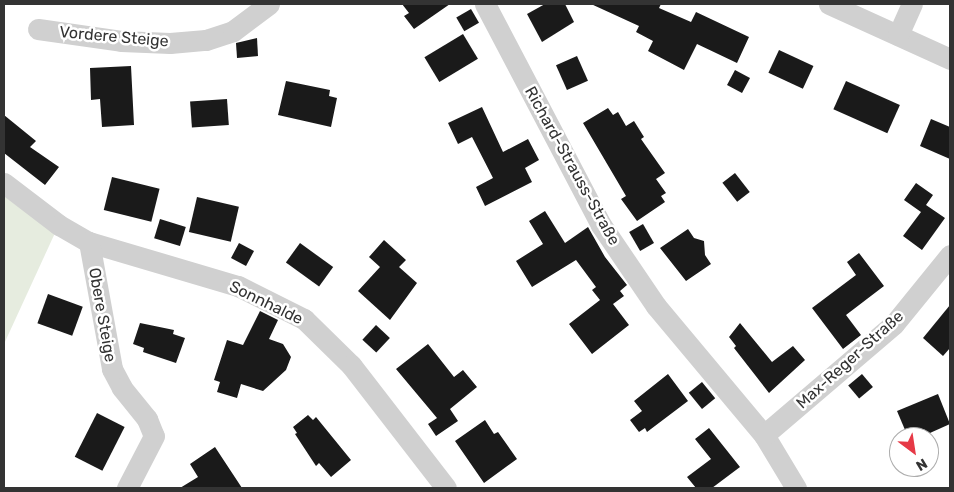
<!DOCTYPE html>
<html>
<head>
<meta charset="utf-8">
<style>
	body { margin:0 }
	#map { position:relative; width:954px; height:492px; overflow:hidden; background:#fff; font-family:Rubik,sans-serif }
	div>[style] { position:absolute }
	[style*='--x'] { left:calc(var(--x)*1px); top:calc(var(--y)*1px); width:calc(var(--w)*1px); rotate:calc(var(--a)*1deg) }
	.green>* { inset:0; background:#e6ecdf }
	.building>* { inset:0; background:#1a1a1a; transform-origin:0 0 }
	.minor>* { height:21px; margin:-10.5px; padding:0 10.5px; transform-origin:10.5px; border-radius:10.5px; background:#d0d0d0 }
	span { translate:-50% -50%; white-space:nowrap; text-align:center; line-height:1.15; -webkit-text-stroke:5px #fff; paint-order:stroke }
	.street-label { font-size:16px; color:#333 }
	.frame { position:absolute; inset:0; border:5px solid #333; pointer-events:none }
	.north { position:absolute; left:889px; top:427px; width:50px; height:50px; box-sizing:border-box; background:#fff; border:1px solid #adadad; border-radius:50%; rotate:149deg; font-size:14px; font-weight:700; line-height:20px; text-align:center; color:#333 }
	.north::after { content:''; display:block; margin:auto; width:18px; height:22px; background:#e63946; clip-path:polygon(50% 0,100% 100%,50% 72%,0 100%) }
</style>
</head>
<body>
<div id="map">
	<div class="green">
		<i style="clip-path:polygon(4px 196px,55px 233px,4px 344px)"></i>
	</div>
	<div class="building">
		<i style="clip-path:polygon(402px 4px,450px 4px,414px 29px,404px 16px,409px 13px)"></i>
		<i style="clip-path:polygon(545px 4px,565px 4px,574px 22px,542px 42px,527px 14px)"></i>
		<i style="clip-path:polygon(591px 4px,661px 4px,659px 8px,691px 22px,696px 12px,749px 37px,737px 63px,697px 44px,684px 70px,648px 51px,653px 41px,636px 32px,639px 26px)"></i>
		<i style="left:471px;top:9px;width:16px;height:17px;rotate:60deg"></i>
		<i style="left:463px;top:34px;width:29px;height:45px;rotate:59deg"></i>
		<i style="clip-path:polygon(257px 38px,258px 56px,237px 58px,236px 43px)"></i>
		<i style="left:779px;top:50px;width:38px;height:25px;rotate:25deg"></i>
		<i style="left:577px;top:56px;width:27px;height:23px;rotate:66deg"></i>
		<i style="clip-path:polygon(131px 66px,134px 125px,102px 127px,100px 99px,91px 100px,90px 68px)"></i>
		<i style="left:735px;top:70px;width:17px;height:17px;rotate:28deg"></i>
		<i style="clip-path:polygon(286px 81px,330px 90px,329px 96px,337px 98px,331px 127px,278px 115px)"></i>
		<i style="left:846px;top:81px;width:59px;height:31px;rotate:24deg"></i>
		<i style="left:227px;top:99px;width:26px;height:37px;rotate:86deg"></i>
		<i style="clip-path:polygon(482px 107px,503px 152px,528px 139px,539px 160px,525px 168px,532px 182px,485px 206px,476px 187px,493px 178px,472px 137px,458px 144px,448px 123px)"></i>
		<i style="clip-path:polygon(608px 108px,613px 115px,618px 112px,626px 126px,634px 121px,644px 137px,641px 139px,665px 173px,656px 179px,666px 193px,661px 196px,665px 202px,637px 221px,621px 199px,626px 196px,583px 123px)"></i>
		<i style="clip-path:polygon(4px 115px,36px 141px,30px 147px,59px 167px,45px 185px,4px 153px)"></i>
		<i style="clip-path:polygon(931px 119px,950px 127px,950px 159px,920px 146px)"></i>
		<i style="left:735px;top:173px;width:24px;height:16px;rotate:52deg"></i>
		<i style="left:112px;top:177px;width:49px;height:34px;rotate:14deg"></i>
		<i style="clip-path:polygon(916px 183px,933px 195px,926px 205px,945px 218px,922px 250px,903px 236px,921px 212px,904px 200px)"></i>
		<i style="left:197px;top:197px;width:43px;height:36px;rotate:13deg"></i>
		<i style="clip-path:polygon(545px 211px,565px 243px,588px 227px,605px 257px,627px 285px,620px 291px,624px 296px,613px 304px,629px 325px,592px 354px,569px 324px,600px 300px,592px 290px,596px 287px,576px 260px,532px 287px,516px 261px,543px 244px,529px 221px)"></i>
		<i style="left:160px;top:219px;width:27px;height:20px;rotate:17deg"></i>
		<i style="left:643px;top:224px;width:22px;height:16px;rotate:60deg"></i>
		<i style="clip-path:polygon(688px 229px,694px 238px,704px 241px,705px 255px,711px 264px,686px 281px,660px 248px)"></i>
		<i style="clip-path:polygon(384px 240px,406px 260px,399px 267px,417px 283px,390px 320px,358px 291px,380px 267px,369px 257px)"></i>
		<i style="left:239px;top:243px;width:17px;height:17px;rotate:28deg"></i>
		<i style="left:300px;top:243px;width:41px;height:24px;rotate:36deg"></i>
		<i style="clip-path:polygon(859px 253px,884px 286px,846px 315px,861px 335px,843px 349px,812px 308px,856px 275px,847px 262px)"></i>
		<i style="left:48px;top:294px;width:37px;height:31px;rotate:20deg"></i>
		<i style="clip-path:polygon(950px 305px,950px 348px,943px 356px,923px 338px)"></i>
		<i style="clip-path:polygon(260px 311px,278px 320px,269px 339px,283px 344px,291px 357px,286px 370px,263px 391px,241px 384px,237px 398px,217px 392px,220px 382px,214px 380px,227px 340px,243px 345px)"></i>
		<i style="clip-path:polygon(140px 323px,174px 330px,173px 334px,185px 338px,176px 363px,143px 352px,144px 348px,133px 344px)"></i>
		<i style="clip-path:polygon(740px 323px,772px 362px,793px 346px,805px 360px,769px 393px,734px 348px,736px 346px,729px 337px)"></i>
		<i style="left:376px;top:325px;width:19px;height:20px;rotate:43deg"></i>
		<i style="clip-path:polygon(428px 344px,454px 377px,463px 370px,477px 387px,450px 409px,458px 421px,436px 436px,428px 424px,437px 418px,396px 369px)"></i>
		<i style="clip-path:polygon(668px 374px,688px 401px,647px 432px,645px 428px,639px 432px,630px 420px,642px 411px,634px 401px)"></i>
		<i style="left:862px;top:374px;width:17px;height:18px;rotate:50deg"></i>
		<i style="left:702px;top:382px;width:21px;height:17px;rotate:51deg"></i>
		<i style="clip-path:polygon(938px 394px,950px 424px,921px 437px,908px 437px,897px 411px)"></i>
		<i style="left:97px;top:413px;width:31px;height:49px;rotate:27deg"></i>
		<i style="clip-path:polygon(308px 415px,313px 420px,316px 417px,351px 460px,331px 477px,319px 463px,316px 466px,295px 434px,297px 433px,293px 427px)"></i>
		<i style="clip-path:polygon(485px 420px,494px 434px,498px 432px,517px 459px,484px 483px,455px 441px)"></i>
		<i style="clip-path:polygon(709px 428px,740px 467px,712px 488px,696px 488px,687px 477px,711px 459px,695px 439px)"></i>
		<i style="clip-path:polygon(215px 447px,242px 488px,180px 488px,198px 477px,190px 464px)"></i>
	</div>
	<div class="minor">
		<i style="--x:485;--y:4;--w:250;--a:62.3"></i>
		<i style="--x:601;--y:225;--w:98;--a:55.8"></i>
		<i style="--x:656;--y:306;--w:168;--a:50.1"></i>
		<i style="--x:764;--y:435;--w:62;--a:58.9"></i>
		<i style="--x:829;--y:4;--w:133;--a:24.4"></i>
		<i style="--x:38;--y:29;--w:84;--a:8.2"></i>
		<i style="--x:121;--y:41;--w:49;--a:2.3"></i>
		<i style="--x:170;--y:43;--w:36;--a:-5"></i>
		<i style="--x:206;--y:40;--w:28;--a:-18"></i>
		<i style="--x:233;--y:31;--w:45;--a:-36.9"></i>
		<i style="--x:898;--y:35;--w:34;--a:-66"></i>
		<i style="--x:4;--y:183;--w:69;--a:37.4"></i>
		<i style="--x:59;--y:225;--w:34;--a:30"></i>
		<i style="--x:89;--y:242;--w:155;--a:16.5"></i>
		<i style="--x:238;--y:286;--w:74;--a:26.6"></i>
		<i style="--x:304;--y:319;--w:66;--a:44.4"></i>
		<i style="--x:351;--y:365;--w:155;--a:52.3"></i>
		<i style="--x:89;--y:242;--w:129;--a:79.7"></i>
		<i style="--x:112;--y:369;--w:21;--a:62"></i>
		<i style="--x:122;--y:388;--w:40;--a:51"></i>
		<i style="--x:147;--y:419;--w:18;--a:68"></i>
		<i style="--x:154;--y:436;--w:59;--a:117.4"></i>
		<i style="--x:764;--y:435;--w:171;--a:-40.5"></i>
		<i style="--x:894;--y:324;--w:89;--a:-50.9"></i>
	</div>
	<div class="street-label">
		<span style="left:114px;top:37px;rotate:5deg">Vordere Steige</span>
		<span style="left:572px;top:166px;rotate:61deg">Richard-Strauss-Straße</span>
		<span style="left:266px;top:303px;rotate:26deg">Sonnhalde</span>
		<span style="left:102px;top:315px;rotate:80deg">Obere Steige</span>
		<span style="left:850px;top:360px;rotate:-42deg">Max-Reger-Straße</span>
	</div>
	<div class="frame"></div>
	<div class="north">N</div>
</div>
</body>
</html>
